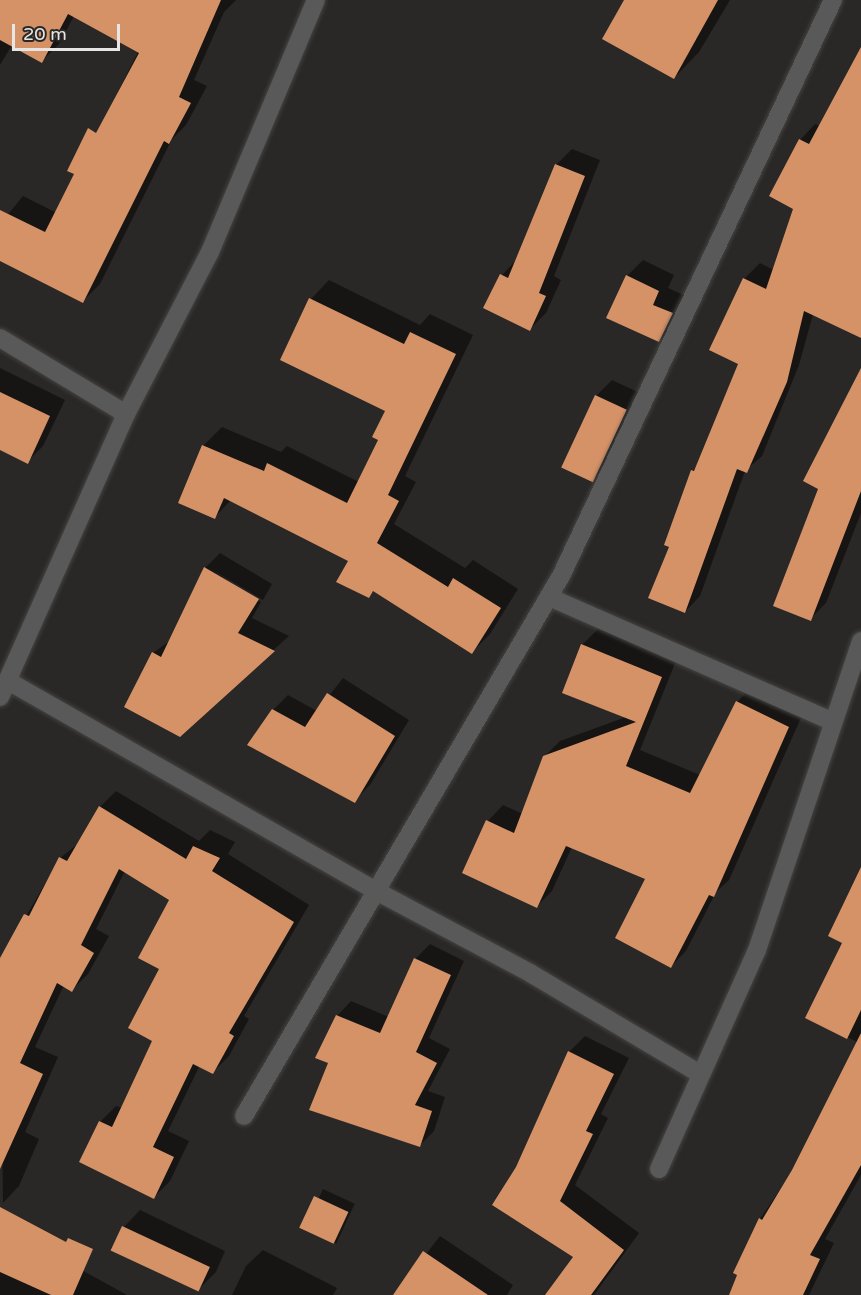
<!DOCTYPE html>
<html>
<head>
<meta charset="utf-8">
<style>
	body { margin:0 }
	#map { position:relative; width:861px; height:1295px; overflow:hidden; background:#2a2826; font-family:"Varela Round",sans-serif }
	div>[style] { position:absolute }
	[style*='--x'] { left:calc(var(--x)*1px); top:calc(var(--y)*1px); width:calc(var(--w)*1px); rotate:calc(var(--a)*1deg) }
	.shadow>* { inset:0; background:#0007; transform-origin:0 0 }
	.building>* { inset:0; background:#d59267; transform-origin:0 0 }
	.roads { filter:drop-shadow(0 0 2px #454341) drop-shadow(0 0 2px #454341) }
	.street>* { height:18px; margin:-9px; padding:0 9px; transform-origin:9px; border-radius:9px; background:#585958 }
	span { translate:-50% -50%; white-space:nowrap; text-align:center; line-height:1.15; -webkit-text-stroke:6px #2a2826; paint-order:stroke }
	.scale { position:absolute; left:12px; top:24px; width:108px; height:27px; box-sizing:border-box; border:3px solid #e8e6e5; border-top:0; padding-left:8px; font-size:18px; line-height:21px; white-space:nowrap; color:#e8e6e5; -webkit-text-stroke:4px #2a2826; paint-order:stroke }
</style>
</head>
<body>
<div id="map">
	<div class="shadow">
		<i style="clip-path:polygon(0 0,236px 0,224px 12px,194px 80px,207px 86px,186px 125px,172px 139px,100px 284px,83px 301px,0 259px,0 224px,23px 196px,57px 213px,146px 36px,74px 16px,59px 44px,42px 61px,12px 45px,0 65px)"></i>
		<i style="clip-path:polygon(625px 0,730px 0,699px 52px,674px 78px)"></i>
		<i style="clip-path:polygon(861px 63px,861px 231px,815px 307px,799px 365px,762px 456px,745px 471px,700px 596px,685px 612px,671px 546px,692px 471px,699px 465px,740px 363px,744px 279px,760px 263px,774px 270px,795px 209px,800px 140px,815px 124px,820px 126px)"></i>
		<i style="clip-path:polygon(572px 149px,600px 160px,554px 276px,561px 280px,546px 313px,530px 329px,485px 307px,502px 275px,518px 258px,556px 165px)"></i>
		<i style="clip-path:polygon(643px 260px,674px 275px,668px 288px,688px 297px,675px 324px,659px 341px,627px 276px)"></i>
		<i style="clip-path:polygon(329px 280px,420px 325px,430px 314px,473px 335px,405px 476px,416px 482px,394px 524px,465px 568px,473px 560px,518px 589px,490px 634px,472px 652px,374px 590px,368px 596px,350px 560px,231px 500px,215px 517px,180px 502px,203px 446px,222px 427px,281px 452px,287px 446px,359px 482px,380px 439px,387px 410px,311px 299px)"></i>
		<i style="clip-path:polygon(0 368px,65px 400px,43px 446px,27px 462px,0 449px)"></i>
		<i style="clip-path:polygon(861px 370px,861px 513px,826px 603px,810px 619px,820px 488px)"></i>
		<i style="clip-path:polygon(612px 380px,642px 394px,608px 465px,592px 481px,596px 396px)"></i>
		<i style="clip-path:polygon(220px 553px,272px 584px,263px 600px,209px 568px,261px 602px,252px 618px,289px 636px,180px 735px,153px 653px,171px 640px,205px 568px)"></i>
		<i style="clip-path:polygon(598px 629px,676px 661px,640px 750px,700px 775px,737px 702px,753px 686px,804px 711px,729px 880px,716px 892px,686px 951px,671px 966px,647px 878px,572px 847px,552px 891px,537px 906px,464px 872px,488px 821px,503px 805px,523px 814px,544px 757px,560px 741px,626px 717px,582px 645px)"></i>
		<i style="clip-path:polygon(343px 678px,409px 720px,370px 785px,354px 801px,273px 710px,288px 695px,317px 711px)"></i>
		<i style="clip-path:polygon(116px 791px,199px 841px,210px 830px,235px 842px,228px 854px,309px 905px,244px 1016px,249px 1019px,229px 1056px,213px 1072px,200px 1065px,168px 1131px,189px 1141px,170px 1181px,154px 1197px,100px 1122px,116px 1106px,122px 1108px,154px 1041px,171px 899px,125px 871px,96px 929px,109px 936px,88px 974px,72px 990px,64px 985px,35px 1047px,58px 1057px,25px 1132px,39px 1139px,19px 1186px,3px 1203px,0 961px,60px 858px,79px 843px,100px 807px)"></i>
		<i style="clip-path:polygon(861px 886px,861px 1175px,825px 1239px,834px 1243px,809px 1295px,729px 1295px,760px 1219px,793px 1171px,857px 1042px,807px 1017px,844px 942px)"></i>
		<i style="clip-path:polygon(430px 944px,464px 961px,429px 1038px,450px 1049px,428px 1091px,445px 1097px,434px 1131px,420px 1145px,330px 1063px,337px 1016px,351px 1001px,389px 1017px,415px 959px)"></i>
		<i style="clip-path:polygon(585px 1036px,629px 1058px,601px 1114px,608px 1118px,575px 1185px,639px 1233px,594px 1295px,547px 1295px,575px 1256px,517px 1167px,569px 1052px)"></i>
		<i style="left:323px;top:1189px;width:35px;height:44px;rotate:25deg"></i>
		<i style="clip-path:polygon(140px 1210px,225px 1251px,216px 1272px,200px 1288px,113px 1250px,124px 1227px)"></i>
		<i style="clip-path:polygon(0 1225px,127px 1295px,0 1295px)"></i>
		<i style="clip-path:polygon(440px 1236px,513px 1285px,507px 1295px,408px 1295px,399px 1289px)"></i>
		<i style="clip-path:polygon(263px 1250px,337px 1288px,333px 1295px,232px 1295px,246px 1266px)"></i>
	</div>
	<div class="building">
		<i style="clip-path:polygon(0 0,221px 0,179px 97px,191px 103px,169px 144px,164px 141px,83px 303px,0 261px,0 210px,45px 232px,74px 174px,67px 171px,88px 128px,96px 133px,139px 53px,68px 14px,42px 63px,0 40px)"></i>
		<i style="clip-path:polygon(624px 0,718px 0,674px 79px,602px 39px)"></i>
		<i style="clip-path:polygon(861px 47px,861px 338px,804px 311px,787px 382px,747px 473px,737px 469px,685px 613px,648px 598px,669px 547px,664px 545px,691px 470px,694px 471px,738px 364px,709px 350px,743px 278px,766px 289px,793px 209px,769px 196px,799px 139px,809px 144px)"></i>
		<i style="clip-path:polygon(555px 164px,585px 176px,539px 293px,546px 296px,530px 331px,483px 308px,500px 274px,508px 278px)"></i>
		<i style="clip-path:polygon(626px 275px,659px 291px,653px 305px,673px 313px,659px 342px,606px 318px)"></i>
		<i style="clip-path:polygon(309px 298px,404px 344px,410px 332px,456px 354px,388px 495px,399px 501px,377px 543px,448px 587px,453px 578px,501px 608px,472px 654px,373px 591px,369px 598px,336px 582px,348px 561px,224px 498px,215px 519px,178px 503px,202px 445px,264px 471px,267px 463px,347px 503px,378px 440px,372px 437px,385px 411px,280px 360px)"></i>
		<i style="clip-path:polygon(861px 368px,861px 491px,811px 621px,773px 606px,818px 489px,803px 481px)"></i>
		<i style="clip-path:polygon(0 392px,50px 416px,28px 464px,0 450px)"></i>
		<i style="left:595px;top:395px;width:35px;height:80px;rotate:25deg"></i>
		<i style="clip-path:polygon(204px 567px,259px 599px,238px 633px,275px 651px,180px 737px,124px 707px,152px 652px,161px 657px)"></i>
		<i style="clip-path:polygon(581px 644px,662px 677px,626px 766px,690px 793px,736px 701px,789px 727px,714px 897px,709px 895px,671px 968px,615px 938px,645px 879px,566px 846px,537px 908px,462px 873px,486px 820px,514px 833px,543px 756px,636px 722px,562px 693px)"></i>
		<i style="clip-path:polygon(327px 693px,395px 736px,355px 803px,247px 745px,272px 709px,305px 727px)"></i>
		<i style="clip-path:polygon(99px 806px,186px 859px,193px 846px,220px 858px,212px 871px,294px 922px,229px 1033px,234px 1036px,213px 1074px,193px 1064px,153px 1147px,174px 1157px,154px 1199px,79px 1162px,99px 1121px,112px 1127px,152px 1041px,128px 1028px,159px 969px,138px 958px,169px 900px,119px 869px,81px 945px,94px 953px,72px 992px,57px 983px,20px 1063px,43px 1074px,0 1169px,0 958px,24px 914px,29px 916px,59px 857px,67px 861px)"></i>
		<i style="clip-path:polygon(861px 867px,861px 1010px,847px 1039px,805px 1018px,842px 943px,828px 936px)"></i>
		<i style="clip-path:polygon(414px 958px,451px 975px,416px 1052px,437px 1063px,415px 1105px,432px 1111px,420px 1147px,309px 1110px,328px 1063px,315px 1058px,336px 1015px,380px 1033px)"></i>
		<i style="clip-path:polygon(861px 1033px,861px 1165px,810px 1255px,820px 1259px,803px 1295px,729px 1295px,737px 1275px,733px 1273px,759px 1218px,762px 1220px,792px 1170px)"></i>
		<i style="clip-path:polygon(568px 1051px,614px 1074px,586px 1131px,593px 1134px,560px 1201px,624px 1250px,591px 1295px,545px 1295px,573px 1257px,492px 1205px,516px 1167px)"></i>
		<i style="left:314px;top:1196px;width:38px;height:35px;rotate:25deg"></i>
		<i style="clip-path:polygon(0 1207px,66px 1242px,68px 1238px,93px 1249px,73px 1295px,51px 1295px,0 1272px)"></i>
		<i style="left:122px;top:1226px;width:97px;height:27px;rotate:25deg"></i>
		<i style="clip-path:polygon(423px 1251px,488px 1295px,393px 1295px)"></i>
	</div>
	<div class="roads">
		<div class="street">
			<i style="--x:0;--y:338;--w:147;--a:31.1"></i>
			<i style="--x:549;--y:597;--w:308;--a:23.7"></i>
			<i style="--x:8;--y:681;--w:424;--a:29.7"></i>
			<i style="--x:376;--y:891;--w:174;--a:28"></i>
			<i style="--x:530;--y:973;--w:198;--a:30.7"></i>
			<i style="--x:0;--y:697;--w:310;--a:-66"></i>
			<i style="--x:126;--y:414;--w:182;--a:-62.6"></i>
			<i style="--x:210;--y:252;--w:273;--a:-67.2"></i>
			<i style="--x:244;--y:1116;--w:626;--a:-59.59"></i>
			<i style="--x:561;--y:576;--w:637;--a:-64.72"></i>
			<i style="--x:659;--y:1169;--w:240;--a:-65.9"></i>
			<i style="--x:757;--y:950;--w:326;--a:-71.4"></i>
		</div>
	</div>
	<div class="scale">20 m</div>
</div>
</body>
</html>
